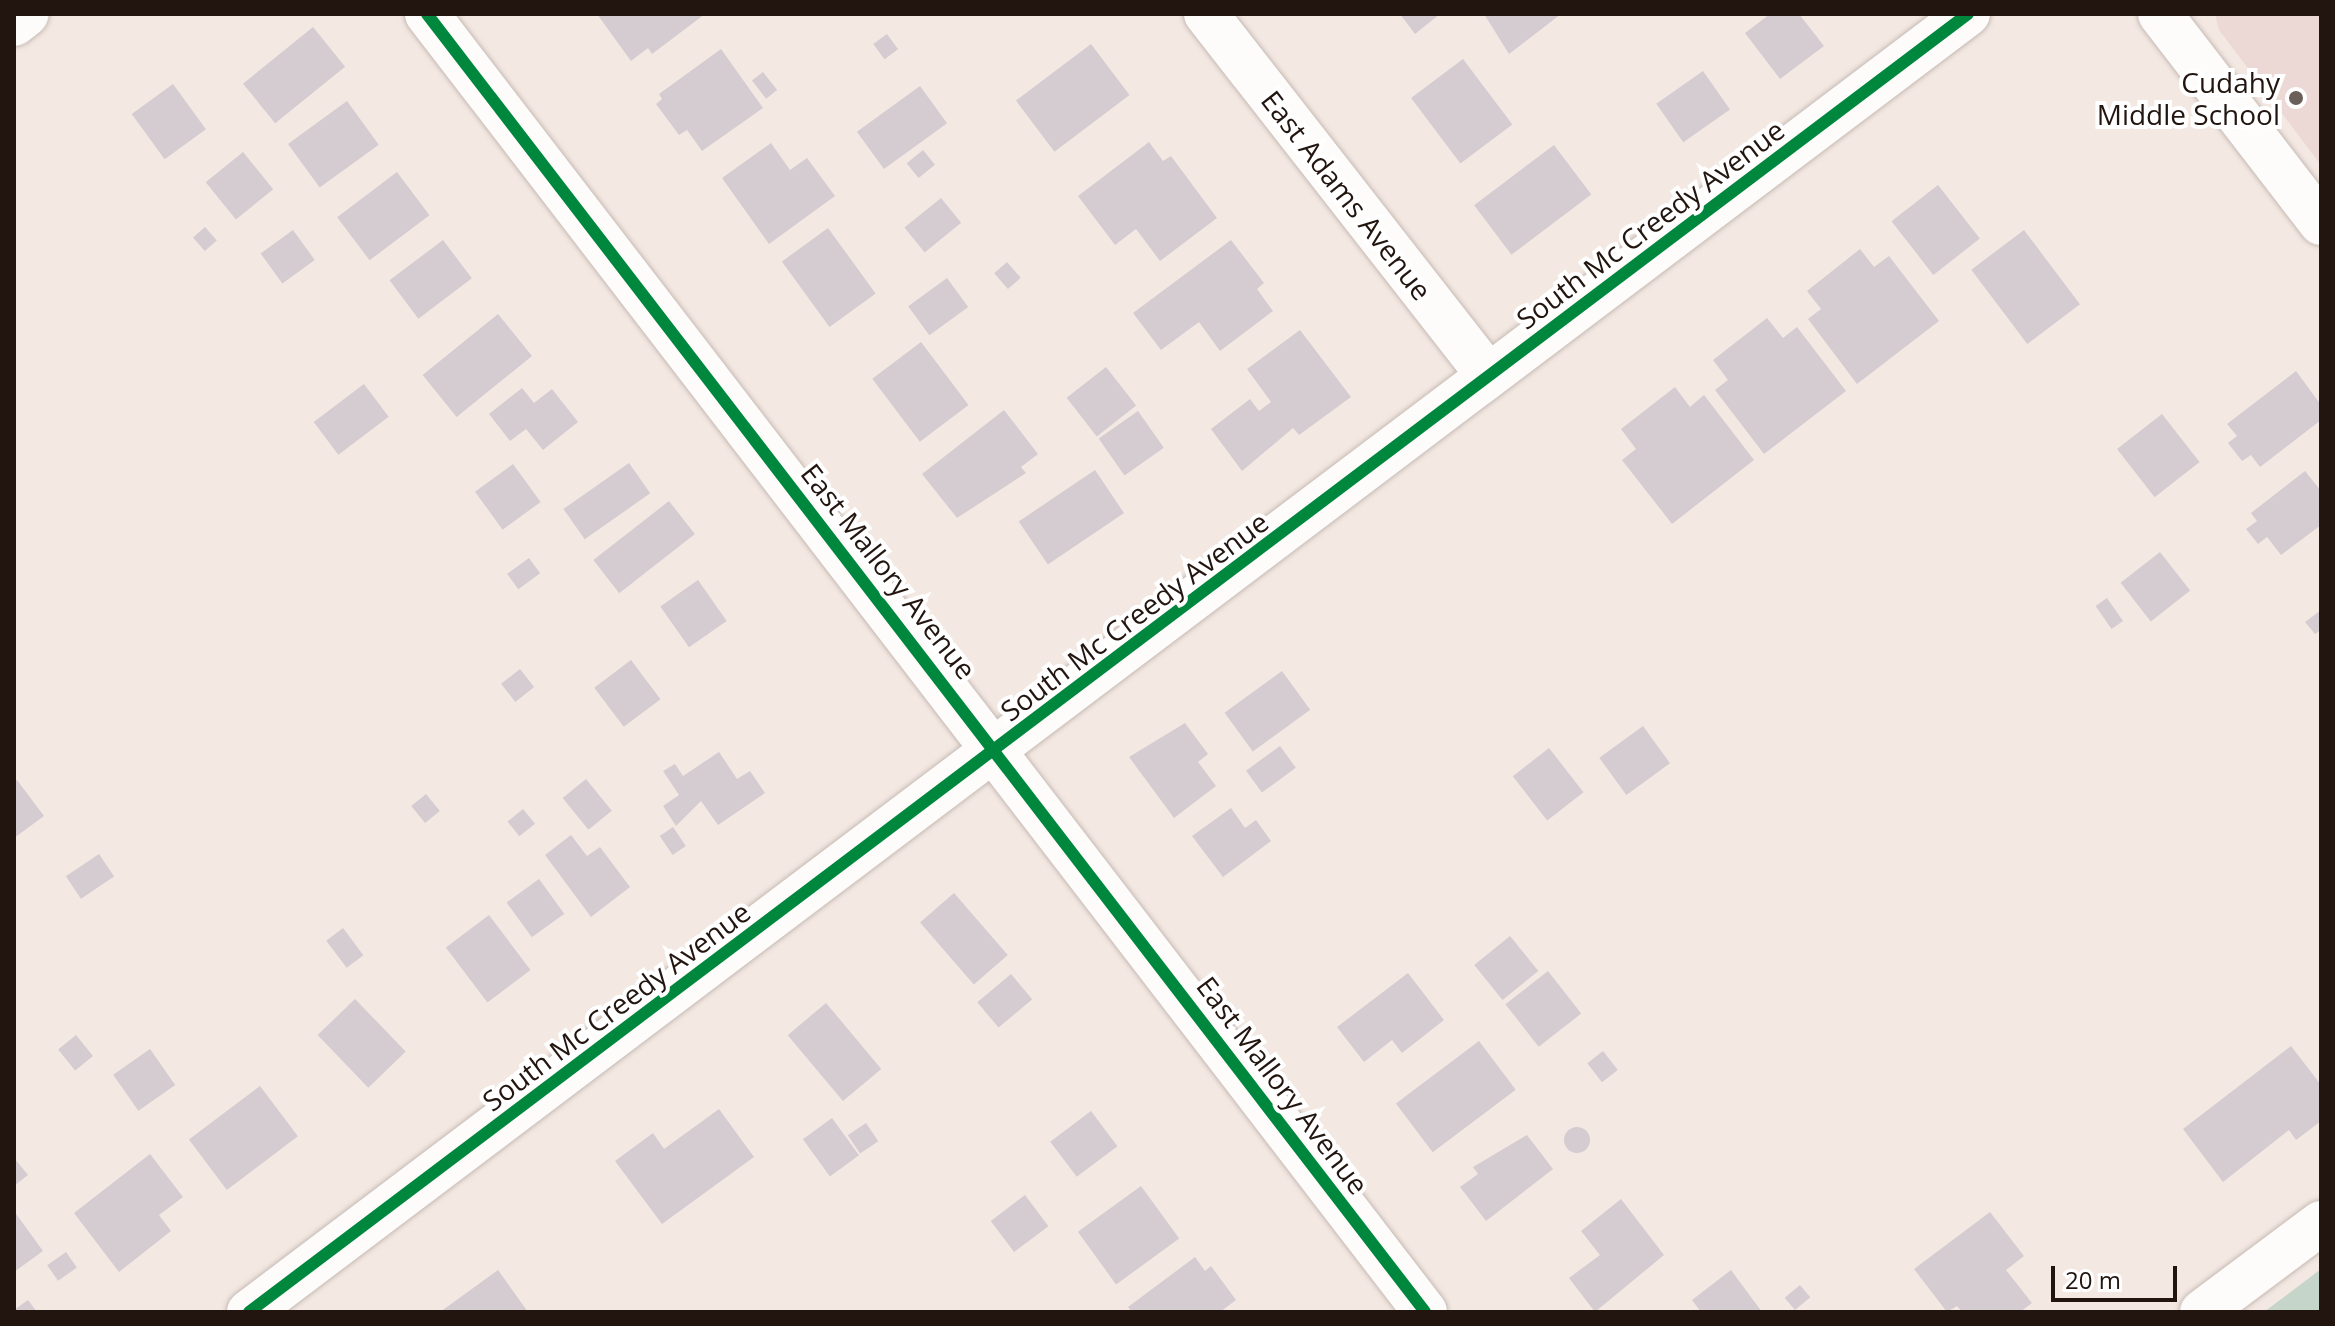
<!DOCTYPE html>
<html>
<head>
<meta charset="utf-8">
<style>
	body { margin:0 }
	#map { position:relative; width:2335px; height:1326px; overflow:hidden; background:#f3e8e2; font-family:"Open Sans",sans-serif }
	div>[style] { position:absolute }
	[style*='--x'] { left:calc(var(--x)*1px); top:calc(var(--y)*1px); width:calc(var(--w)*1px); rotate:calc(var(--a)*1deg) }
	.education>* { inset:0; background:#ecd8d4 }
	.green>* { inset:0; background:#c6d5c9 }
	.building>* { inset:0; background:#d5ccd2; transform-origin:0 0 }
	.round { border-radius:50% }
	.roads { filter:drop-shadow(0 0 2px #c6bab4) drop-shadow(0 0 2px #c6bab4) }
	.minor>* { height:44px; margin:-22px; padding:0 22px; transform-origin:22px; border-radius:22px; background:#fdfcfb }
	.cycleway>* { height:12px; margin:-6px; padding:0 6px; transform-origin:6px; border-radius:6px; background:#00873e }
	.dots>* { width:22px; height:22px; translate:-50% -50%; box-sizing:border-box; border:4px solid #fff; border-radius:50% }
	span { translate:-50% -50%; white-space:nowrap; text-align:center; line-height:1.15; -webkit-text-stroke:8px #fff; paint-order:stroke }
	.poi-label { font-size:28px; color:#22150f }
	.right { translate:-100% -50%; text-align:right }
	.street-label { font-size:28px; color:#22150f }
	.frame { position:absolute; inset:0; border:16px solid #22150f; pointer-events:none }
	.scale { position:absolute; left:2051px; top:1266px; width:126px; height:36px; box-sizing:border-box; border:4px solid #22150f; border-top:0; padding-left:10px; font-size:24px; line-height:28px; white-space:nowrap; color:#22150f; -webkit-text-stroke:6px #fff; paint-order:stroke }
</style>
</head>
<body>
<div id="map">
	<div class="education">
		<i style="clip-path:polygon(2215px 14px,2321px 14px,2321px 165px,2219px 30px)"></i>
	</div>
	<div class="green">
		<i style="clip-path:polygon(2321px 1269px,2321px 1312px,2264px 1312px)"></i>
	</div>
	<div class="building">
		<i style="clip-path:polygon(597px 14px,705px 14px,652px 54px,648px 48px,631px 61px)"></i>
		<i style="clip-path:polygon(1400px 14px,1440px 14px,1415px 34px)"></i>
		<i style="clip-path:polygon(1484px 14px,1561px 14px,1509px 54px)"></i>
		<i style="clip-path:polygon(1770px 14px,1799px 14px,1824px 46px,1780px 79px,1745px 33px)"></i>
		<i style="left:313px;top:27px;width:51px;height:90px;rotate:51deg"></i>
		<i style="left:887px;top:34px;width:19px;height:17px;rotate:54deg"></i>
		<i style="left:1091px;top:44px;width:64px;height:94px;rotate:53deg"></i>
		<i style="clip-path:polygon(721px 49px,763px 108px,702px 151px,687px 130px,679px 135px,656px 104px,662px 99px,659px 94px)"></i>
		<i style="left:1463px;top:59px;width:82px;height:65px;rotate:53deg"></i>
		<i style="left:1703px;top:71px;width:47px;height:57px;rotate:55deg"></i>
		<i style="left:763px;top:72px;width:23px;height:14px;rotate:52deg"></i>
		<i style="left:173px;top:84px;width:56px;height:51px;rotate:54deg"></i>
		<i style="left:920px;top:86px;width:46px;height:78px;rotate:54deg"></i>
		<i style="left:347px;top:101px;width:54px;height:73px;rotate:54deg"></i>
		<i style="clip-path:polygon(1149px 142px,1163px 161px,1171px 156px,1217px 218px,1160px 261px,1136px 229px,1115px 245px,1078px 196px)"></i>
		<i style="clip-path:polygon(771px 143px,790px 170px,807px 158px,835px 196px,769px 244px,722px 178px)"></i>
		<i style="left:1554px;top:145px;width:62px;height:100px;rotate:53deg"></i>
		<i style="left:923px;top:150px;width:19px;height:21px;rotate:51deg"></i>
		<i style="left:243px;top:152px;width:48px;height:48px;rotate:51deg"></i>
		<i style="left:397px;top:172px;width:54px;height:75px;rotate:53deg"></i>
		<i style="left:1938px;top:185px;width:68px;height:59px;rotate:52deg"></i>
		<i style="left:941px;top:198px;width:32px;height:47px;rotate:51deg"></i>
		<i style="left:205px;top:227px;width:18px;height:16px;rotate:49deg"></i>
		<i style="left:828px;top:228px;width:81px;height:57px;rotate:54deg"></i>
		<i style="left:293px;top:230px;width:37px;height:40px;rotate:54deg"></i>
		<i style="left:2024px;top:230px;width:93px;height:66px;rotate:53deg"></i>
		<i style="left:443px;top:240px;width:48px;height:67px;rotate:53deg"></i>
		<i style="clip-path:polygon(1231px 240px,1264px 283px,1257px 289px,1273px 311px,1220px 351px,1199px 322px,1161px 350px,1133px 313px)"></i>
		<i style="clip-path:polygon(1860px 249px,1874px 267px,1889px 256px,1939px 321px,1857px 384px,1808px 319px,1821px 309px,1807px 291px)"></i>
		<i style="left:1007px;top:262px;width:21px;height:17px;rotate:49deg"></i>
		<i style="left:947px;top:278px;width:36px;height:48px;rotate:54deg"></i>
		<i style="left:498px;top:314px;width:54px;height:97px;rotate:51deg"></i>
		<i style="clip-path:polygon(1767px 318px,1783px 338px,1797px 327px,1846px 391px,1764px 454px,1715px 390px,1728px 380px,1713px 360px)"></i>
		<i style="clip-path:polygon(1300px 330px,1351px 397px,1299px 435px,1293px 428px,1242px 471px,1211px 429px,1250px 399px,1259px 411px,1271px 402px,1247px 369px)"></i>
		<i style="left:921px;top:342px;width:79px;height:61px;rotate:53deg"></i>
		<i style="left:1106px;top:367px;width:49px;height:50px;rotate:52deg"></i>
		<i style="clip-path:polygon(2296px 371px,2321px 405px,2321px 420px,2260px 467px,2251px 455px,2242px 461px,2228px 443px,2237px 436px,2227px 424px)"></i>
		<i style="left:364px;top:384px;width:41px;height:63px;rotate:53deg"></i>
		<i style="clip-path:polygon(1675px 387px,1690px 407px,1704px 395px,1754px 460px,1672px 524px,1622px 460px,1636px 449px,1621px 429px)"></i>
		<i style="clip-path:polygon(522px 388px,534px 403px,552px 389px,578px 422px,543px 450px,526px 429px,510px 441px,489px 414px)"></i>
		<i style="clip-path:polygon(1004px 410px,1038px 454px,1021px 467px,1026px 473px,957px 518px,922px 474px)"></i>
		<i style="left:1138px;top:411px;width:45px;height:48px;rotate:55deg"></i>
		<i style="left:2162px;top:414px;width:61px;height:57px;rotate:52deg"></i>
		<i style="left:629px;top:463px;width:37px;height:80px;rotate:55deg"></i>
		<i style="left:513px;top:464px;width:47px;height:47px;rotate:54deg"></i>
		<i style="left:1095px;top:470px;width:52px;height:92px;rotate:56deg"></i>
		<i style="clip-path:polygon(2305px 471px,2321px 491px,2321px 525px,2281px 555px,2267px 537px,2258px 544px,2246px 529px,2257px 521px,2251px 513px)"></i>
		<i style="left:669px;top:501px;width:42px;height:96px;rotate:52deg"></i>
		<i style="left:2160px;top:552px;width:49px;height:50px;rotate:52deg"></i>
		<i style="left:529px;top:558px;width:19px;height:27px;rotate:54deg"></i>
		<i style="left:698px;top:580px;width:50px;height:46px;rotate:55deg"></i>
		<i style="left:2107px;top:598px;width:28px;height:14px;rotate:55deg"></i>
		<i style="clip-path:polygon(2321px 610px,2321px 630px,2315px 634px,2305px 622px)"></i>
		<i style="left:631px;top:660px;width:49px;height:46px;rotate:53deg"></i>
		<i style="left:520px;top:669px;width:23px;height:24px;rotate:52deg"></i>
		<i style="left:1282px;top:671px;width:48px;height:71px;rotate:54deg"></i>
		<i style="clip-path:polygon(1185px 723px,1208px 754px,1198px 762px,1216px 786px,1174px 818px,1129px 757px)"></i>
		<i style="left:1643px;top:726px;width:46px;height:54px;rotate:54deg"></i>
		<i style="left:1280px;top:746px;width:27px;height:42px;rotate:54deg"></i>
		<i style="left:1549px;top:748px;width:56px;height:46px;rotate:52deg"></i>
		<i style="clip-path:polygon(719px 752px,737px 779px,750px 771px,765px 793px,718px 825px,701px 801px,676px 826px,663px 806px,679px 795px,663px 771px,675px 764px,683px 776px)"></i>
		<i style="left:586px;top:779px;width:41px;height:30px;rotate:51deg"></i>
		<i style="clip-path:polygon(17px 780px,44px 816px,14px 838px,14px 782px)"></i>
		<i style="left:426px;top:794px;width:22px;height:19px;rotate:51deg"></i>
		<i style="clip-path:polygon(1231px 808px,1245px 828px,1256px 820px,1271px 841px,1223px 877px,1192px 836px)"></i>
		<i style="left:523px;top:809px;width:19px;height:20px;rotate:51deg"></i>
		<i style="left:673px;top:827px;width:23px;height:16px;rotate:56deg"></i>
		<i style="clip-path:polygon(571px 835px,587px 856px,600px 847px,630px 887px,591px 917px,545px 855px)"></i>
		<i style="left:99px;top:854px;width:27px;height:40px;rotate:56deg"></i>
		<i style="left:539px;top:879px;width:43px;height:40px;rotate:54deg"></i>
		<i style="left:954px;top:893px;width:82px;height:45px;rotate:49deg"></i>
		<i style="left:489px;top:915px;width:69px;height:54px;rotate:53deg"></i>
		<i style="left:343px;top:928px;width:34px;height:21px;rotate:53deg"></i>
		<i style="left:1510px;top:936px;width:45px;height:46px;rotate:51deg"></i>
		<i style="left:1548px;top:971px;width:54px;height:54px;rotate:52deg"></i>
		<i style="clip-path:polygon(1408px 973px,1444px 1020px,1402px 1053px,1392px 1040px,1364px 1062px,1337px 1027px)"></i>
		<i style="left:1011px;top:974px;width:33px;height:44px;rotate:50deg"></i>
		<i style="left:355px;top:999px;width:73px;height:52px;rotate:46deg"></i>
		<i style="left:826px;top:1003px;width:86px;height:50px;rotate:50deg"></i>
		<i style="left:76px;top:1035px;width:27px;height:23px;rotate:51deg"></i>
		<i style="left:1479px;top:1041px;width:61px;height:104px;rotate:53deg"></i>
		<i style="clip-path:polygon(2291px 1046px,2321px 1085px,2321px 1121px,2296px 1140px,2289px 1130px,2223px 1182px,2183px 1129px)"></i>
		<i style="left:150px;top:1049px;width:44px;height:45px;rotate:55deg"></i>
		<i style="left:1603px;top:1051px;width:24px;height:20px;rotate:52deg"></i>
		<i style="left:260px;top:1086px;width:63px;height:89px;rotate:53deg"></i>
		<i style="clip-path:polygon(719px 1109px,754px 1157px,662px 1224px,615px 1161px,653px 1133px,664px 1149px)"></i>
		<i style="left:1091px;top:1111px;width:44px;height:51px;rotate:53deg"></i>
		<i style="left:832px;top:1118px;width:46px;height:36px;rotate:54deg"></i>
		<i style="left:866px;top:1123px;width:22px;height:22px;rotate:56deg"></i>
		<i class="round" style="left:1564px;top:1127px;width:26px;height:26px"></i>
		<i style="clip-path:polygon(1527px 1135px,1553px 1169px,1486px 1221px,1460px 1187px,1478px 1174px,1473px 1167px)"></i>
		<i style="clip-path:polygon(150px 1154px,183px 1197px,159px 1215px,171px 1231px,119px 1272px,74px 1213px)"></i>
		<i style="clip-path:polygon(14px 1158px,28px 1175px,14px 1186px)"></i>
		<i style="left:1141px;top:1186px;width:65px;height:78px;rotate:54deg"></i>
		<i style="left:1025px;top:1195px;width:39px;height:43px;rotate:53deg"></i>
		<i style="clip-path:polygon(1621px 1199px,1664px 1255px,1595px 1312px,1569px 1278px,1600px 1255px,1581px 1231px)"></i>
		<i style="clip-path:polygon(14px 1211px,43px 1251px,14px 1272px)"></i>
		<i style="clip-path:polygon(1990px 1212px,2024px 1256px,2006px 1270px,2032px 1303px,2020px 1312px,1962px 1312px,1957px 1306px,1947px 1312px,1914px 1269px)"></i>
		<i style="left:66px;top:1252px;width:19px;height:23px;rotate:55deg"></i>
		<i style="clip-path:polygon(1195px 1257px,1205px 1271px,1211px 1266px,1236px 1300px,1220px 1312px,1132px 1312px,1128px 1307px)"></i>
		<i style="clip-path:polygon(498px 1270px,528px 1312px,440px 1312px)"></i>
		<i style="clip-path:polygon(1731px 1270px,1762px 1312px,1701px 1312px,1692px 1300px)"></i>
		<i style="left:1800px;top:1285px;width:16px;height:20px;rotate:50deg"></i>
		<i style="clip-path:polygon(28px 1300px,37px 1312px,14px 1312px,14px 1310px)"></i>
	</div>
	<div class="roads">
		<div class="minor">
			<i style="--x:427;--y:14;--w:1637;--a:52.44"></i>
			<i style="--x:1206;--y:14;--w:459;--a:52"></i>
			<i style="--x:2160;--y:14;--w:264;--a:52.4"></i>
			<i style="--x:14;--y:24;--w:16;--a:-38"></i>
			<i style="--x:249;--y:1312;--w:2154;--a:-37.06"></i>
			<i style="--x:2202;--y:1312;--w:149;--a:-36.8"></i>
		</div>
	</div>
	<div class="cycleway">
		<i style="--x:427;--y:14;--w:1637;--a:52.44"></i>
		<i style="--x:249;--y:1312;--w:2154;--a:-37.06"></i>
	</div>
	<div class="dots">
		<i style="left:2296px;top:98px;background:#6b5f59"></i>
	</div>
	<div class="poi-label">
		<span class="right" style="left:2280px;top:98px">Cudahy<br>Middle School</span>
	</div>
	<div class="street-label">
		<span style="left:1347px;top:195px;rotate:52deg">East Adams Avenue</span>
		<span style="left:1650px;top:224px;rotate:-37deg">South Mc Creedy Avenue</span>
		<span style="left:889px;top:571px;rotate:52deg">East Mallory Avenue</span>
		<span style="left:1134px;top:616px;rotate:-37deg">South Mc Creedy Avenue</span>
		<span style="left:616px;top:1006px;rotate:-37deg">South Mc Creedy Avenue</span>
		<span style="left:1283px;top:1085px;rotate:53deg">East Mallory Avenue</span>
	</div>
	<div class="frame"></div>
	<div class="scale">20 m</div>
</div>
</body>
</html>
